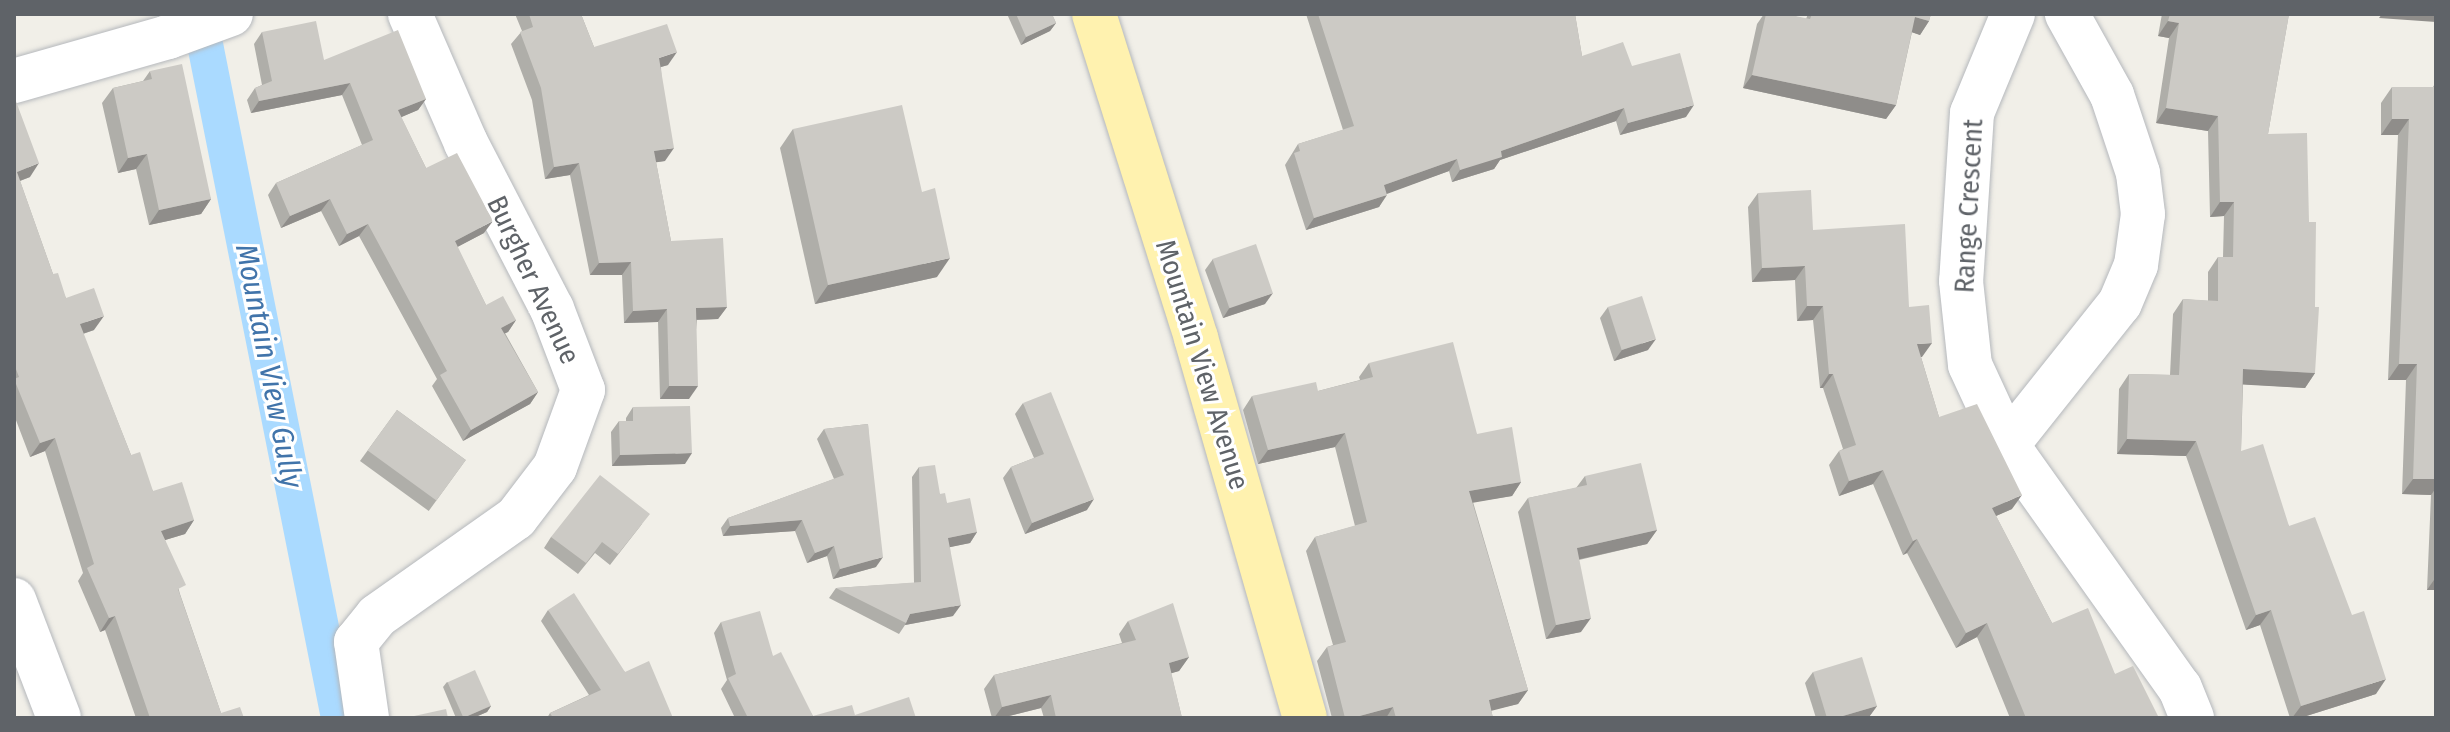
<!DOCTYPE html>
<html>
<head>
<meta charset="utf-8">
<style>
	body { margin:0 }
	#map { position:relative; width:2450px; height:732px; overflow:hidden; background:#f1efe8; font-family:"Fira Sans Condensed",sans-serif }
	div>[style] { position:absolute }
	[style*='--x'] { left:calc(var(--x)*1px); top:calc(var(--y)*1px); width:calc(var(--w)*1px); rotate:calc(var(--a)*1deg) }
	.canal>* { height:36px; margin:-18px; padding:0 18px; transform-origin:18px; border-radius:18px; background:#aadaff }
	.roads { filter:drop-shadow(0 0 2px #b5b8bc) drop-shadow(0 0 2px #b5b8bc) }
	.minor>* { height:44px; margin:-22px; padding:0 22px; transform-origin:22px; border-radius:22px; background:#fff }
	.major>* { height:44px; margin:-22px; padding:0 22px; transform-origin:22px; border-radius:22px; background:#fff2af }
	.wall>* { inset:0; background:#afaea9; transform-origin:0 0 }
	.shaded-wall>* { inset:0; background:#8f8d8a }
	.building>* { inset:0; background:#cccac5; transform-origin:0 0 }
	span { translate:-50% -50%; white-space:nowrap; text-align:center; line-height:1.15; -webkit-text-stroke:6px #fff; paint-order:stroke }
	.street-label { font-size:28px; color:#5f6368 }
	.water-label { font-size:30px; color:#4174aa; font-style:italic }
	.frame { position:absolute; inset:0; border:16px solid #5f6368; pointer-events:none }
</style>
</head>
<body>
<div id="map">
	<div class="canal">
		<i style="--x:199;--y:14;--w:718;--a:78.75"></i>
	</div>
	<div class="roads">
		<div class="minor">
			<i style="--x:2013;--y:14;--w:107;--a:112.5"></i>
			<i style="--x:1972;--y:113;--w:168;--a:93.7"></i>
			<i style="--x:1961;--y:281;--w:84;--a:83.9"></i>
			<i style="--x:1970;--y:365;--w:88;--a:65.2"></i>
			<i style="--x:2007;--y:445;--w:298;--a:54.6"></i>
			<i style="--x:2180;--y:688;--w:32;--a:68"></i>
			<i style="--x:14;--y:81;--w:160;--a:-15.9"></i>
			<i style="--x:168;--y:37;--w:67;--a:-20.1"></i>
			<i style="--x:2007;--y:445;--w:181;--a:-51.5"></i>
			<i style="--x:2120;--y:303;--w:41;--a:-67.2"></i>
			<i style="--x:2136;--y:265;--w:51;--a:-82.2"></i>
			<i style="--x:2143;--y:214;--w:41;--a:-97"></i>
			<i style="--x:2138;--y:173;--w:82;--a:-108.4"></i>
			<i style="--x:2112;--y:95;--w:93;--a:-119.1"></i>
			<i style="--x:14;--y:600;--w:126;--a:69.1"></i>
			<i style="--x:367;--y:718;--w:77;--a:-98.2"></i>
			<i style="--x:356;--y:642;--w:33;--a:-51"></i>
			<i style="--x:377;--y:616;--w:170;--a:-35.2"></i>
			<i style="--x:516;--y:518;--w:64;--a:-52.6"></i>
			<i style="--x:555;--y:467;--w:82;--a:-70"></i>
			<i style="--x:583;--y:390;--w:87;--a:-110.9"></i>
			<i style="--x:552;--y:309;--w:187;--a:-117.4"></i>
			<i style="--x:466;--y:143;--w:141;--a:-113.5"></i>
		</div>
		<div class="major">
			<i style="--x:1094;--y:14;--w:340;--a:72.5"></i>
			<i style="--x:1196;--y:338;--w:395;--a:74"></i>
		</div>
	</div>
	<div class="wall">
		<i style="clip-path:polygon(515px 14px,581px 14px,594px 47px,668px 65px,661px 67px,665px 161px,656px 162px,671px 241px,727px 307px,718px 319px,697px 320px,689px 399px,660px 399px,658px 322px,624px 323px,622px 275px,590px 275px,570px 175px,545px 179px,532px 100px,511px 44px,522px 31px)"></i>
		<i style="clip-path:polygon(1007px 14px,1052px 14px,1056px 23px,1050px 31px,1021px 45px)"></i>
		<i style="clip-path:polygon(1306px 14px,1575px 14px,1582px 56px,1632px 66px,1686px 117px,1620px 135px,1616px 121px,1500px 160px,1494px 169px,1452px 182px,1449px 171px,1387px 193px,1379px 207px,1306px 230px,1285px 165px,1298px 144px,1343px 130px)"></i>
		<i style="clip-path:polygon(1764px 14px,1785px 14px,1806px 19px,1808px 14px,1931px 14px,1929px 21px,1920px 35px,1912px 32px,1896px 105px,1886px 119px,1743px 88px,1757px 24px)"></i>
		<i style="clip-path:polygon(2162px 14px,2289px 14px,2268px 134px,2309px 222px,2315px 373px,2305px 388px,2243px 384px,2241px 451px,2289px 526px,2376px 694px,2300px 718px,2290px 718px,2260px 625px,2246px 630px,2186px 456px,2117px 454px,2119px 389px,2129px 374px,2170px 375px,2173px 314px,2183px 299px,2208px 301px,2208px 272px,2218px 257px,2223px 257px,2224px 216px,2210px 217px,2208px 131px,2156px 123px,2169px 38px,2158px 36px)"></i>
		<i style="clip-path:polygon(262px 32px,324px 60px,426px 99px,418px 110px,401px 117px,426px 168px,484px 233px,457px 247px,486px 305px,516px 320px,508px 332px,505px 333px,538px 392px,530px 404px,463px 441px,432px 386px,437px 379px,359px 236px,339px 246px,321px 211px,281px 228px,268px 195px,276px 183px,362px 145px,342px 95px,251px 113px,247px 100px,255px 88px,262px 85px,254px 44px)"></i>
		<i style="clip-path:polygon(150px 71px,211px 199px,201px 214px,149px 225px,136px 169px,118px 173px,102px 103px,113px 88px,143px 81px)"></i>
		<i style="clip-path:polygon(2436px 82px,2436px 590px,2427px 590px,2431px 495px,2402px 494px,2406px 380px,2388px 380px,2398px 135px,2381px 135px,2381px 103px,2392px 87px,2433px 87px)"></i>
		<i style="clip-path:polygon(14px 96px,30px 177px,20px 181px,53px 274px,66px 298px,94px 330px,83px 334px,131px 455px,153px 491px,194px 520px,185px 534px,165px 540px,180px 594px,221px 713px,244px 718px,136px 718px,105px 630px,100px 632px,78px 581px,83px 573px,45px 451px,30px 457px,14px 415px)"></i>
		<i style="clip-path:polygon(793px 129px,937px 277px,815px 304px,780px 148px)"></i>
		<i style="clip-path:polygon(1758px 193px,1813px 230px,1909px 307px,1922px 357px,1921px 357px,1939px 417px,2012px 509px,1996px 516px,2052px 623px,2115px 674px,2159px 718px,2010px 718px,1977px 637px,1956px 648px,1907px 553px,1903px 555px,1873px 484px,1839px 496px,1829px 465px,1839px 451px,1843px 449px,1823px 388px,1820px 388px,1813px 320px,1797px 321px,1795px 280px,1752px 282px,1748px 207px)"></i>
		<i style="clip-path:polygon(1213px 259px,1265px 304px,1223px 318px,1205px 270px)"></i>
		<i style="clip-path:polygon(1608px 307px,1648px 350px,1614px 361px,1600px 318px)"></i>
		<i style="clip-path:polygon(1369px 363px,1477px 434px,1521px 482px,1512px 496px,1473px 502px,1528px 690px,1518px 704px,1491px 710px,1493px 718px,1332px 718px,1317px 661px,1327px 647px,1333px 645px,1306px 551px,1315px 537px,1355px 526px,1335px 447px,1258px 464px,1243px 410px,1252px 396px,1318px 391px,1360px 380px,1359px 377px)"></i>
		<i style="clip-path:polygon(1023px 403px,1087px 510px,1025px 534px,1003px 478px,1011px 467px,1034px 458px,1015px 414px)"></i>
		<i style="clip-path:polygon(633px 407px,685px 464px,612px 466px,611px 432px,619px 421px,626px 421px,626px 418px)"></i>
		<i style="left:397px;top:410px;width:85px;height:63px;rotate:36deg"></i>
		<i style="clip-path:polygon(868px 424px,876px 567px,833px 579px,827px 556px,807px 563px,795px 531px,723px 536px,721px 528px,728px 518px,834px 479px,817px 439px,824px 429px)"></i>
		<i style="clip-path:polygon(919px 467px,947px 503px,977px 532px,970px 543px,950px 547px,953px 616px,905px 625px,899px 634px,829px 598px,836px 588px,914px 583px,912px 477px)"></i>
		<i style="clip-path:polygon(1585px 476px,1657px 530px,1647px 544px,1579px 560px,1581px 632px,1546px 639px,1518px 512px,1528px 498px,1576px 488px)"></i>
		<i style="clip-path:polygon(642px 524px,610px 565px,595px 553px,578px 574px,544px 548px,551px 537px)"></i>
		<i style="clip-path:polygon(548px 610px,625px 672px,673px 718px,547px 718px,550px 713px,589px 695px,541px 621px)"></i>
		<i style="clip-path:polygon(1128px 621px,1189px 657px,1179px 671px,1171px 673px,1182px 718px,1044px 718px,1041px 708px,1001px 718px,992px 718px,984px 689px,994px 675px,1122px 643px,1119px 634px)"></i>
		<i style="clip-path:polygon(721px 622px,773px 656px,813px 716px,855px 715px,916px 718px,735px 718px,721px 689px,727px 680px,714px 633px)"></i>
		<i style="clip-path:polygon(1813px 672px,1877px 706px,1869px 717px,1865px 718px,1816px 718px,1805px 683px)"></i>
		<i style="clip-path:polygon(447px 682px,491px 706px,487px 712px,473px 718px,456px 718px,443px 687px)"></i>
	</div>
	<div class="shaded-wall">
		<i style="clip-path:polygon(2382px 14px,2436px 14px,2436px 22px,2379px 18px)"></i>
		<i style="clip-path:polygon(1915px 17px,1929px 21px,1920px 35px,1905px 30px)"></i>
		<i style="clip-path:polygon(2168px 21px,2179px 23px,2169px 38px,2158px 36px)"></i>
		<i style="clip-path:polygon(1056px 23px,1050px 31px,1021px 45px,1026px 37px)"></i>
		<i style="clip-path:polygon(677px 52px,668px 65px,650px 70px,659px 58px)"></i>
		<i style="clip-path:polygon(1752px 75px,1896px 105px,1886px 119px,1743px 88px)"></i>
		<i style="clip-path:polygon(350px 83px,342px 95px,251px 113px,259px 101px)"></i>
		<i style="clip-path:polygon(426px 99px,418px 110px,390px 122px,398px 110px)"></i>
		<i style="clip-path:polygon(1694px 105px,1686px 117px,1620px 135px,1628px 123px)"></i>
		<i style="clip-path:polygon(1624px 108px,1616px 121px,1500px 160px,1494px 169px,1452px 182px,1460px 170px,1501px 151px)"></i>
		<i style="clip-path:polygon(2166px 108px,2218px 116px,2208px 131px,2156px 123px)"></i>
		<i style="clip-path:polygon(2392px 119px,2409px 119px,2398px 135px,2381px 135px)"></i>
		<i style="clip-path:polygon(674px 148px,665px 161px,645px 164px,654px 151px)"></i>
		<i style="clip-path:polygon(147px 154px,136px 169px,118px 173px,128px 158px)"></i>
		<i style="clip-path:polygon(1457px 159px,1449px 171px,1376px 198px,1384px 185px)"></i>
		<i style="clip-path:polygon(39px 163px,30px 177px,14px 183px,17px 172px)"></i>
		<i style="clip-path:polygon(579px 163px,570px 175px,545px 179px,554px 167px)"></i>
		<i style="clip-path:polygon(1387px 195px,1379px 207px,1306px 230px,1314px 218px)"></i>
		<i style="clip-path:polygon(211px 199px,201px 214px,149px 225px,159px 210px)"></i>
		<i style="clip-path:polygon(330px 199px,321px 211px,281px 228px,290px 216px)"></i>
		<i style="clip-path:polygon(2220px 202px,2234px 202px,2224px 216px,2210px 217px)"></i>
		<i style="clip-path:polygon(493px 221px,484px 233px,446px 253px,455px 241px)"></i>
		<i style="clip-path:polygon(368px 224px,359px 236px,339px 246px,347px 234px)"></i>
		<i style="clip-path:polygon(950px 258px,937px 277px,815px 304px,828px 285px)"></i>
		<i style="clip-path:polygon(631px 262px,622px 275px,590px 275px,599px 263px)"></i>
		<i style="clip-path:polygon(1805px 266px,1795px 280px,1752px 282px,1762px 268px)"></i>
		<i style="clip-path:polygon(1273px 293px,1265px 304px,1223px 318px,1230px 307px)"></i>
		<i style="clip-path:polygon(1807px 306px,1823px 306px,1813px 320px,1797px 321px)"></i>
		<i style="clip-path:polygon(727px 307px,718px 319px,688px 320px,696px 308px)"></i>
		<i style="clip-path:polygon(667px 309px,658px 322px,624px 323px,633px 311px)"></i>
		<i style="clip-path:polygon(104px 316px,94px 330px,70px 338px,80px 324px)"></i>
		<i style="clip-path:polygon(516px 320px,508px 332px,493px 339px,501px 328px)"></i>
		<i style="clip-path:polygon(1656px 339px,1648px 350px,1614px 361px,1622px 350px)"></i>
		<i style="clip-path:polygon(1932px 343px,1922px 357px,1907px 358px,1917px 344px)"></i>
		<i style="clip-path:polygon(2399px 364px,2417px 364px,2406px 380px,2388px 380px)"></i>
		<i style="clip-path:polygon(2243px 369px,2315px 373px,2305px 388px,2233px 384px)"></i>
		<i style="clip-path:polygon(1829px 374px,1833px 374px,1823px 388px,1820px 388px)"></i>
		<i style="clip-path:polygon(669px 386px,698px 386px,689px 399px,660px 399px)"></i>
		<i style="clip-path:polygon(538px 392px,530px 404px,463px 441px,471px 430px)"></i>
		<i style="clip-path:polygon(1345px 433px,1335px 447px,1258px 464px,1268px 450px)"></i>
		<i style="clip-path:polygon(55px 438px,45px 451px,30px 457px,40px 443px)"></i>
		<i style="clip-path:polygon(2127px 439px,2196px 441px,2186px 456px,2117px 454px)"></i>
		<i style="clip-path:polygon(692px 453px,685px 464px,612px 466px,620px 455px)"></i>
		<i style="clip-path:polygon(1883px 470px,1873px 484px,1839px 496px,1849px 481px)"></i>
		<i style="clip-path:polygon(2413px 479px,2436px 479px,2436px 488px,2431px 495px,2402px 494px)"></i>
		<i style="clip-path:polygon(1521px 482px,1512px 496px,1460px 505px,1469px 491px)"></i>
		<i style="clip-path:polygon(2022px 495px,2012px 509px,1982px 522px,1992px 508px)"></i>
		<i style="clip-path:polygon(1094px 499px,1087px 510px,1025px 534px,1032px 523px)"></i>
		<i style="clip-path:polygon(194px 520px,185px 534px,152px 544px,161px 531px)"></i>
		<i style="clip-path:polygon(802px 520px,795px 531px,723px 536px,730px 526px)"></i>
		<i style="clip-path:polygon(1657px 530px,1647px 544px,1567px 562px,1577px 548px)"></i>
		<i style="clip-path:polygon(977px 532px,970px 543px,941px 549px,948px 538px)"></i>
		<i style="clip-path:polygon(1917px 539px,1907px 553px,1903px 555px,1913px 541px)"></i>
		<i style="clip-path:polygon(834px 546px,827px 556px,807px 563px,815px 553px)"></i>
		<i style="clip-path:polygon(883px 557px,876px 567px,833px 579px,840px 569px)"></i>
		<i style="clip-path:polygon(2436px 577px,2436px 590px,2427px 590px)"></i>
		<i style="clip-path:polygon(961px 605px,953px 616px,905px 625px,910px 614px)"></i>
		<i style="clip-path:polygon(2271px 610px,2260px 625px,2246px 630px,2256px 615px)"></i>
		<i style="clip-path:polygon(115px 616px,105px 630px,100px 632px,109px 618px)"></i>
		<i style="clip-path:polygon(1591px 618px,1581px 632px,1546px 639px,1556px 625px)"></i>
		<i style="clip-path:polygon(1987px 623px,1977px 637px,1956px 648px,1966px 633px)"></i>
		<i style="clip-path:polygon(1189px 657px,1179px 671px,1159px 677px,1169px 663px)"></i>
		<i style="clip-path:polygon(2386px 679px,2376px 694px,2300px 718px,2292px 718px,2301px 706px)"></i>
		<i style="clip-path:polygon(1528px 690px,1518px 704px,1479px 714px,1489px 700px)"></i>
		<i style="clip-path:polygon(1051px 695px,1041px 708px,1001px 718px,994px 718px,1002px 707px)"></i>
		<i style="clip-path:polygon(491px 706px,487px 712px,473px 718px,463px 718px)"></i>
		<i style="clip-path:polygon(1877px 706px,1869px 717px,1865px 718px,1836px 718px)"></i>
		<i style="clip-path:polygon(1393px 707px,1386px 718px,1352px 718px)"></i>
	</div>
	<div class="building">
		<i style="clip-path:polygon(529px 14px,581px 14px,594px 47px,667px 24px,677px 52px,659px 58px,674px 148px,654px 151px,671px 241px,723px 238px,727px 307px,696px 308px,698px 386px,669px 386px,667px 309px,633px 311px,631px 262px,599px 263px,579px 163px,554px 167px,541px 88px,520px 32px,533px 27px)"></i>
		<i style="clip-path:polygon(1016px 14px,1052px 14px,1056px 23px,1026px 37px)"></i>
		<i style="clip-path:polygon(1318px 14px,1575px 14px,1582px 56px,1623px 42px,1632px 66px,1680px 53px,1694px 105px,1628px 123px,1624px 108px,1501px 151px,1502px 157px,1460px 170px,1457px 159px,1384px 185px,1387px 195px,1314px 218px,1294px 153px,1300px 151px,1298px 144px,1354px 126px)"></i>
		<i style="clip-path:polygon(1766px 14px,1785px 14px,1810px 19px,1812px 14px,1931px 14px,1929px 21px,1915px 17px,1896px 105px,1752px 75px)"></i>
		<i style="clip-path:polygon(2170px 14px,2289px 14px,2268px 134px,2307px 133px,2309px 222px,2316px 222px,2315px 307px,2319px 307px,2315px 373px,2243px 369px,2241px 451px,2263px 444px,2289px 526px,2315px 517px,2352px 615px,2364px 611px,2386px 679px,2301px 706px,2271px 610px,2256px 615px,2196px 441px,2127px 439px,2129px 374px,2179px 375px,2183px 299px,2218px 301px,2218px 257px,2233px 257px,2234px 202px,2220px 202px,2218px 116px,2166px 108px,2179px 23px,2168px 21px)"></i>
		<i style="clip-path:polygon(316px 21px,324px 60px,398px 30px,426px 99px,398px 110px,426px 168px,457px 153px,493px 221px,455px 241px,486px 305px,503px 296px,516px 320px,501px 328px,538px 392px,471px 430px,440px 375px,447px 371px,368px 224px,347px 234px,330px 199px,290px 216px,276px 183px,373px 140px,350px 83px,259px 101px,255px 88px,272px 81px,262px 32px)"></i>
		<i style="clip-path:polygon(182px 64px,211px 199px,159px 210px,147px 154px,128px 158px,113px 88px,152px 79px,150px 71px)"></i>
		<i style="clip-path:polygon(2392px 87px,2436px 87px,2436px 479px,2413px 479px,2417px 364px,2399px 364px,2409px 119px,2392px 119px)"></i>
		<i style="clip-path:polygon(14px 96px,39px 163px,17px 172px,53px 274px,58px 273px,66px 298px,94px 288px,104px 316px,80px 324px,131px 455px,140px 452px,153px 491px,182px 482px,194px 520px,161px 531px,186px 585px,178px 589px,221px 713px,240px 707px,244px 718px,150px 718px,115px 616px,109px 618px,87px 568px,94px 564px,55px 438px,40px 443px,14px 379px,19px 377px,14px 364px)"></i>
		<i style="clip-path:polygon(902px 105px,922px 192px,935px 188px,950px 258px,828px 285px,793px 129px)"></i>
		<i style="clip-path:polygon(1811px 190px,1813px 230px,1905px 224px,1909px 307px,1929px 305px,1932px 343px,1917px 344px,1939px 417px,1977px 404px,2022px 495px,1992px 508px,2052px 623px,2088px 608px,2115px 674px,2133px 666px,2159px 718px,2026px 718px,1987px 623px,1966px 633px,1917px 539px,1913px 541px,1883px 470px,1849px 481px,1839px 451px,1856px 445px,1833px 374px,1829px 374px,1823px 306px,1807px 306px,1805px 266px,1762px 268px,1758px 193px)"></i>
		<i style="left:1256px;top:244px;width:52px;height:46px;rotate:71deg"></i>
		<i style="left:1642px;top:296px;width:45px;height:36px;rotate:72deg"></i>
		<i style="clip-path:polygon(1453px 342px,1477px 434px,1512px 427px,1521px 482px,1469px 491px,1528px 690px,1489px 700px,1493px 718px,1396px 718px,1393px 707px,1352px 718px,1345px 718px,1327px 647px,1346px 642px,1315px 537px,1367px 522px,1345px 433px,1268px 450px,1252px 396px,1316px 382px,1318px 391px,1373px 377px,1369px 363px)"></i>
		<i style="clip-path:polygon(1051px 392px,1094px 499px,1032px 523px,1011px 467px,1044px 454px,1023px 403px)"></i>
		<i style="clip-path:polygon(690px 406px,692px 453px,620px 455px,619px 421px,633px 421px,633px 407px)"></i>
		<i style="left:397px;top:410px;width:85px;height:50px;rotate:36deg"></i>
		<i style="clip-path:polygon(868px 424px,883px 557px,840px 569px,834px 546px,815px 553px,802px 520px,730px 526px,728px 518px,844px 475px,824px 429px)"></i>
		<i style="clip-path:polygon(1641px 463px,1657px 530px,1577px 548px,1591px 618px,1556px 625px,1528px 498px,1587px 485px,1585px 476px)"></i>
		<i style="clip-path:polygon(935px 465px,940px 494px,945px 493px,947px 503px,970px 498px,977px 532px,948px 538px,961px 605px,910px 614px,906px 623px,836px 588px,921px 582px,919px 467px)"></i>
		<i style="clip-path:polygon(600px 475px,650px 514px,618px 554px,602px 542px,586px 563px,551px 537px)"></i>
		<i style="clip-path:polygon(574px 593px,625px 672px,649px 661px,673px 718px,553px 718px,550px 713px,601px 690px,548px 610px)"></i>
		<i style="clip-path:polygon(1173px 603px,1189px 657px,1169px 663px,1182px 718px,1056px 718px,1051px 695px,1002px 707px,994px 675px,1136px 640px,1128px 621px)"></i>
		<i style="clip-path:polygon(760px 611px,773px 656px,781px 652px,813px 716px,852px 705px,855px 715px,909px 697px,916px 718px,748px 718px,728px 678px,736px 674px,721px 622px)"></i>
		<i style="clip-path:polygon(1862px 657px,1877px 706px,1836px 718px,1827px 718px,1813px 672px)"></i>
		<i style="left:475px;top:670px;width:39px;height:30px;rotate:66deg"></i>
		<i style="clip-path:polygon(446px 709px,448px 718px,405px 718px)"></i>
	</div>
	<div class="street-label">
		<span style="left:1969px;top:206px;rotate:-87deg">Range Crescent</span>
		<span style="left:533px;top:280px;rotate:65deg">Burgher Avenue</span>
		<span style="left:1202px;top:365px;rotate:73deg">Mountain View Avenue</span>
	</div>
	<div class="water-label">
		<span style="left:269px;top:366px;rotate:79deg">Mountain View Gully</span>
	</div>
	<div class="frame"></div>
</div>
</body>
</html>
